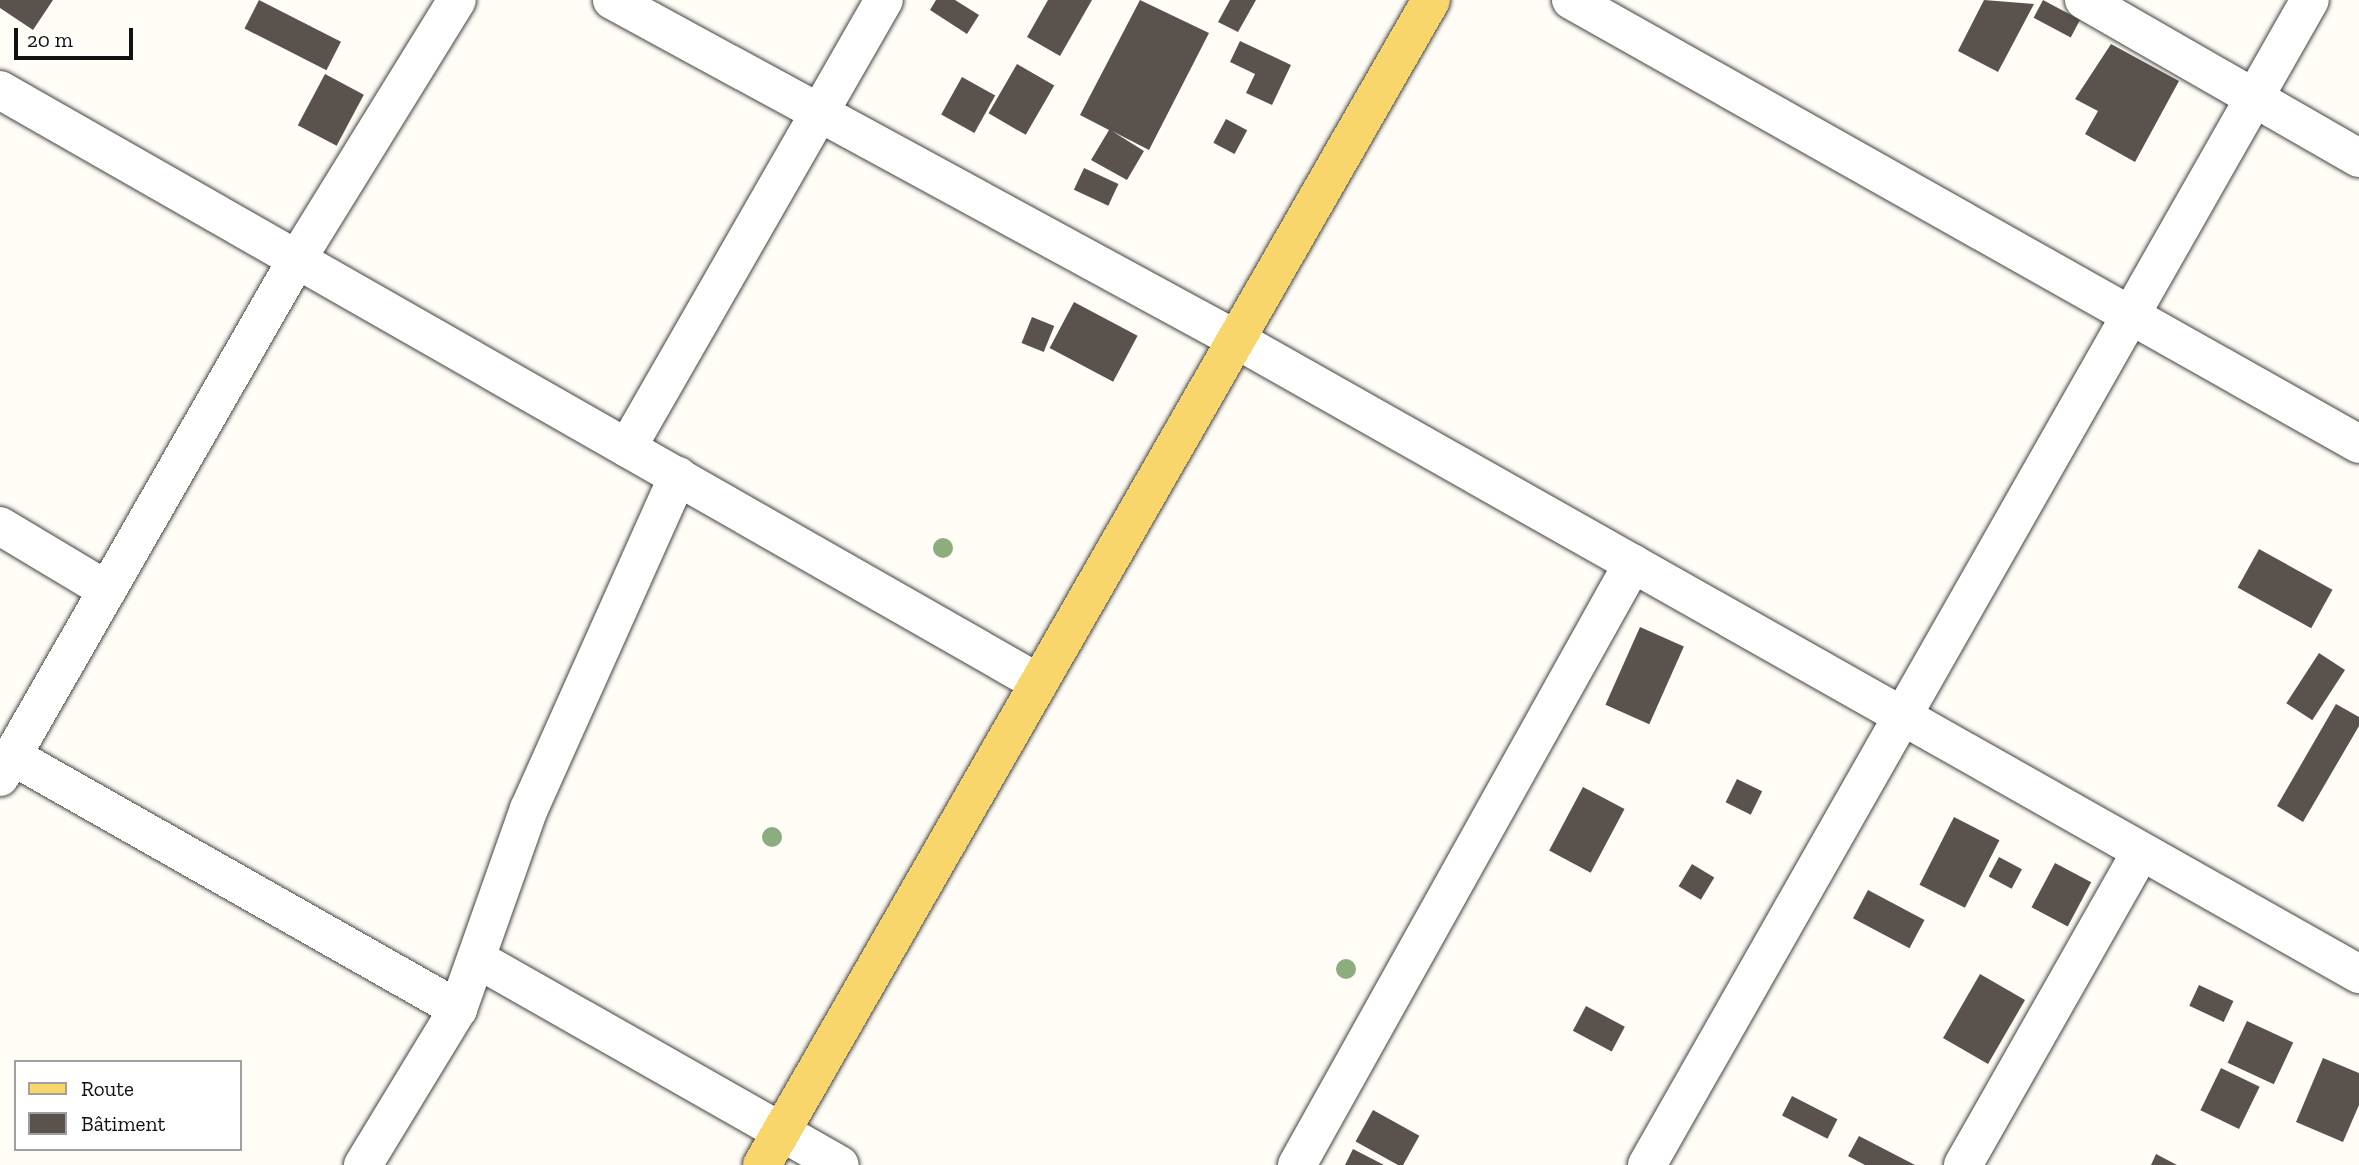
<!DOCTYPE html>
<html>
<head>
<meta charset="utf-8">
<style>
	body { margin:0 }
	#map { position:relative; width:2359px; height:1165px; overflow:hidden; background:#fffdf5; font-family:"Zilla Slab",serif }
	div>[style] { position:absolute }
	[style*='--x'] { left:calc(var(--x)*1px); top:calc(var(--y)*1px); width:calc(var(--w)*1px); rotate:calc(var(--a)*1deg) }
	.building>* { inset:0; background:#5a524d; transform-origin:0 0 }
	.roads { filter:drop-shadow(0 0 2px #444) drop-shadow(0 0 2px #444) }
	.minor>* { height:38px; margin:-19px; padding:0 19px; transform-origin:19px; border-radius:19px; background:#fff }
	.major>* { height:38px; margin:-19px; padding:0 19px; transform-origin:19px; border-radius:19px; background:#f9d66b }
	.trees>* { width:20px; height:20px; margin:-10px; border-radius:50%; background:#8dad7f }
	span { translate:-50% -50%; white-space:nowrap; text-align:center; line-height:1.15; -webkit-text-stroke:7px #fff; paint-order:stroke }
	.legend { position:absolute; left:14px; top:1060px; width:228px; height:91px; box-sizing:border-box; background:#fff; border:2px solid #a0a0a0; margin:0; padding:9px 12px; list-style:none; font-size:21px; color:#111 }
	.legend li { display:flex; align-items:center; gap:14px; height:35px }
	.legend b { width:35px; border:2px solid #a0a0a0 }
	.scale { position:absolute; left:14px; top:28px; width:119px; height:32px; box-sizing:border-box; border:4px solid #111; border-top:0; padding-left:9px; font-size:21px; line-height:24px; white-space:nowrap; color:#111; -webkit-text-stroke:5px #fff; paint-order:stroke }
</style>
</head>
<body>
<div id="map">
	<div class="building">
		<i style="clip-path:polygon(0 0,53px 0,33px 30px,0 8px)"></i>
		<i style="left:259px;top:0;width:92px;height:32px;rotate:27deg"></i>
		<i style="clip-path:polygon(936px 0,955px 0,979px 15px,967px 34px,930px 10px)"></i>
		<i style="clip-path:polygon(1048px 0,1092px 0,1060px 56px,1027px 37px)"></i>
		<i style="clip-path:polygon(1140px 0,1209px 33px,1149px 150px,1112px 131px,1144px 151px,1127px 180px,1091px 160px,1109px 130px,1080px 115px)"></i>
		<i style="clip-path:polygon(1230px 0,1256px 0,1238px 32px,1218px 22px)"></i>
		<i style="clip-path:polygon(1984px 0,2034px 4px,1998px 72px,1958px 51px)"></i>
		<i style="left:2043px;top:0;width:42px;height:20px;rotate:28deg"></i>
		<i style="clip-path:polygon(1240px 41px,1291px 65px,1272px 105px,1246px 93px,1255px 74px,1230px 62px)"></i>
		<i style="clip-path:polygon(2111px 44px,2179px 81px,2135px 162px,2085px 134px,2098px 111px,2075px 99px)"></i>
		<i style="left:1017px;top:64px;width:43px;height:57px;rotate:30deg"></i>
		<i style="left:325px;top:74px;width:44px;height:58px;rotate:28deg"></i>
		<i style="left:962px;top:77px;width:38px;height:43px;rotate:29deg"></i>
		<i style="left:1226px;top:119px;width:24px;height:27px;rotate:28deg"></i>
		<i style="left:1084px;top:168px;width:38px;height:24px;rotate:25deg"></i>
		<i style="left:1074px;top:302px;width:72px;height:52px;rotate:28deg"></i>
		<i style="left:1032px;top:317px;width:24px;height:28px;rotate:22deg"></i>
		<i style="left:2259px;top:549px;width:84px;height:44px;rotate:29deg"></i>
		<i style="left:1640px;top:627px;width:48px;height:85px;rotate:24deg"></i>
		<i style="left:2319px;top:653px;width:31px;height:60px;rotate:33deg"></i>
		<i style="clip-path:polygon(2336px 704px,2359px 717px,2359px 726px,2303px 822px,2277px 806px)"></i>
		<i style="left:1737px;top:779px;width:28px;height:26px;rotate:26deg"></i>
		<i style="left:1583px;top:787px;width:47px;height:72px;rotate:28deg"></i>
		<i style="left:1954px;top:817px;width:51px;height:76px;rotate:27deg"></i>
		<i style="left:1999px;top:857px;width:26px;height:22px;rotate:28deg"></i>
		<i style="left:2055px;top:863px;width:41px;height:50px;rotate:28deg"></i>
		<i style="left:1692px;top:864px;width:26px;height:26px;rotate:31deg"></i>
		<i style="left:1868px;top:890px;width:64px;height:32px;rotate:28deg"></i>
		<i style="left:1980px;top:974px;width:52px;height:74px;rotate:30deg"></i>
		<i style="left:2199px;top:985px;width:38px;height:23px;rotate:25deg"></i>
		<i style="left:1586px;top:1006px;width:44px;height:28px;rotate:28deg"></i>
		<i style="left:2247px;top:1021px;width:51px;height:46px;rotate:25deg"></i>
		<i style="clip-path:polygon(2323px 1058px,2359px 1073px,2359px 1105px,2343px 1142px,2296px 1122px)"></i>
		<i style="left:2221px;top:1068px;width:43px;height:47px;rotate:26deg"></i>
		<i style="left:1792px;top:1096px;width:51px;height:22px;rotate:27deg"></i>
		<i style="left:1373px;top:1110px;width:53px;height:36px;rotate:29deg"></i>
		<i style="clip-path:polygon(1859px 1136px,1915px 1165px,1865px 1165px,1848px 1156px)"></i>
		<i style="clip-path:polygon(1353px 1149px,1384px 1165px,1345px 1165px)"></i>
		<i style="clip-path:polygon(2156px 1154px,2177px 1165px,2151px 1165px)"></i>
	</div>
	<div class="roads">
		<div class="minor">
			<i style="--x:612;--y:0;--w:711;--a:28.55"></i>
			<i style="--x:1237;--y:340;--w:1289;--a:29.47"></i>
			<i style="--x:1571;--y:0;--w:904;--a:29.4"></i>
			<i style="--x:2084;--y:0;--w:317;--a:29.9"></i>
			<i style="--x:0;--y:90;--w:1196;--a:29.72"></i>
			<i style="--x:627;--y:448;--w:516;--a:-60.16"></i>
			<i style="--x:0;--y:526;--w:125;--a:30.9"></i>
			<i style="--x:12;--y:756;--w:513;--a:29.56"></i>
			<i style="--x:0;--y:777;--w:597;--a:-60.17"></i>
			<i style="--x:297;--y:259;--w:304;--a:-58.3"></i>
			<i style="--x:477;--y:959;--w:417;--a:29.6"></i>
			<i style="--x:363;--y:1165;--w:183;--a:-58.7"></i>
			<i style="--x:458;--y:1009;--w:212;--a:-70.5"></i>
			<i style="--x:529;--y:809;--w:365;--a:-65.9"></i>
			<i style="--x:1297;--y:1165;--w:689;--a:-60.83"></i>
			<i style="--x:1647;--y:1165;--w:1340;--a:-60.36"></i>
			<i style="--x:1963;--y:1165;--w:360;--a:-60.4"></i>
		</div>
		<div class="major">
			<i style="--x:762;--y:1165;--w:1343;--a:-60.13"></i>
		</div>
	</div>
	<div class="trees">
		<i style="left:943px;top:548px"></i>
		<i style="left:772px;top:837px"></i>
		<i style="left:1346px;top:969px"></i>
	</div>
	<ul class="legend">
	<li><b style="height:9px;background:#f9d66b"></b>Route</li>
	<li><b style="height:19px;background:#5a524d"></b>Bâtiment</li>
	</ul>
	<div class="scale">20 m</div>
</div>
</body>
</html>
